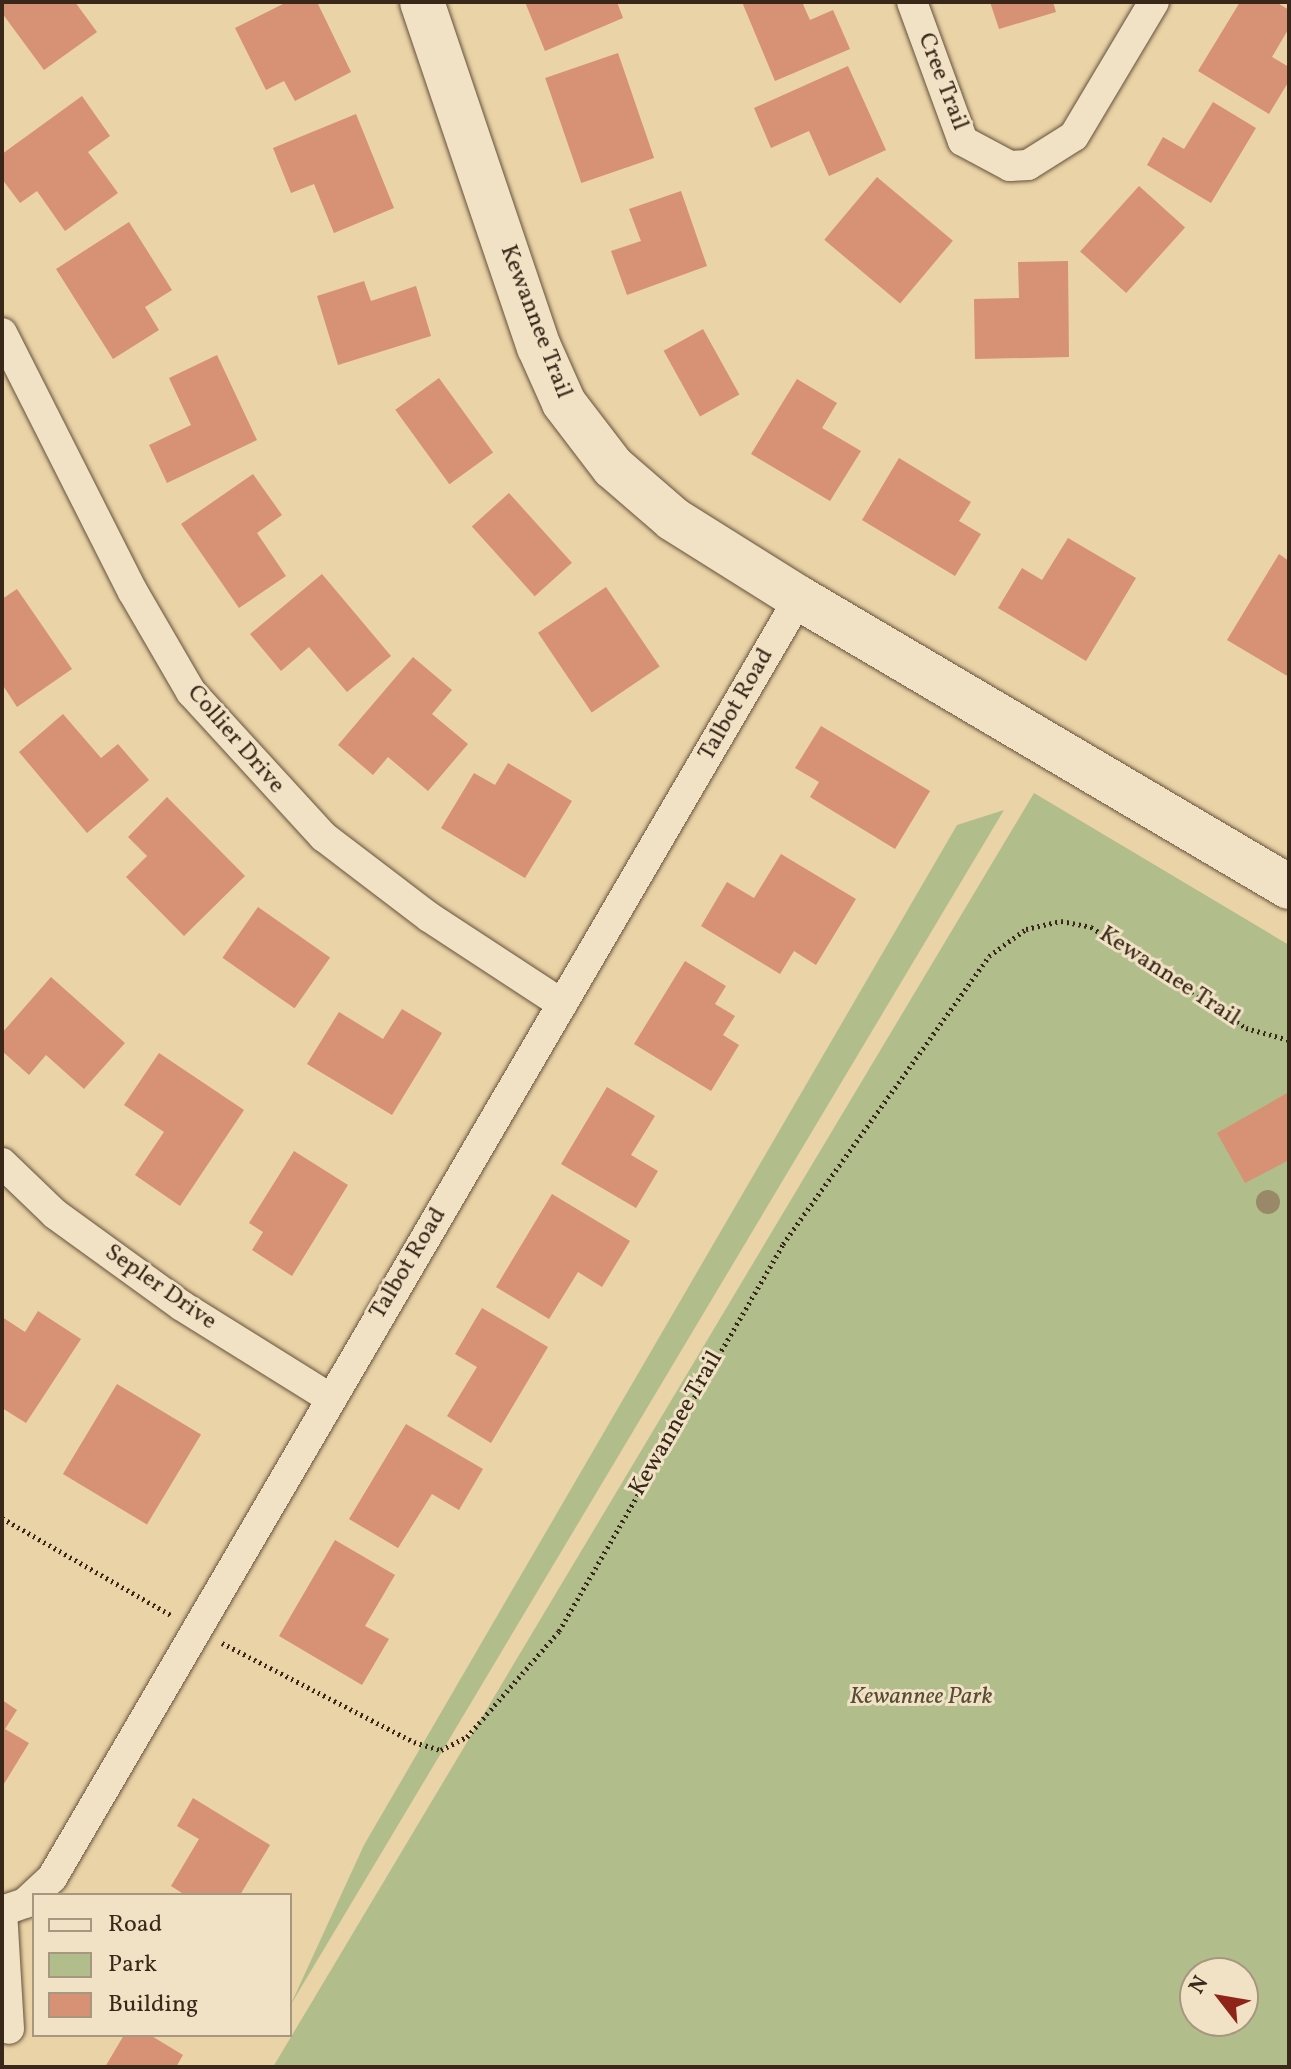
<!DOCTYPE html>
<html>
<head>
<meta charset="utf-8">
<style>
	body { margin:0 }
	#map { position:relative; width:1291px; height:2069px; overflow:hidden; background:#ead3a6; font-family:Vollkorn,serif }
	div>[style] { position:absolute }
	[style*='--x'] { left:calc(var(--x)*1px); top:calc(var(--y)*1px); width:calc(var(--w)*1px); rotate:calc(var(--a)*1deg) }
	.green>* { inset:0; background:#b1be8b }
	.building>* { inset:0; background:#d79174; transform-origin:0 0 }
	.path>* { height:5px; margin-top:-2.5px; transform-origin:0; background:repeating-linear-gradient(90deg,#392719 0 2px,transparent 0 6px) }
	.roads { filter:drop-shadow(0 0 2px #65523c) drop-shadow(0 0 2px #65523c) }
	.street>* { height:30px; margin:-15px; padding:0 15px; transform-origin:15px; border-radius:15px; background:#f1e2c5 }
	.secondary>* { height:44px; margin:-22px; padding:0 22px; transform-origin:22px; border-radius:22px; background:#f1e2c5 }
	.trees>* { width:24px; height:24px; margin:-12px; border-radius:50%; background:#998968 }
	span { translate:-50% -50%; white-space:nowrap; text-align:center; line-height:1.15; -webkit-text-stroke:6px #f1e2c5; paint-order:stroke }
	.street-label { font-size:24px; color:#392719 }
	.park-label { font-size:24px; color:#574d36; font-style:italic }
	.frame { position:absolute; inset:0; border:4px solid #392719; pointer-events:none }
	.legend { position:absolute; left:32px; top:1893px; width:260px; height:144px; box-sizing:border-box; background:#f1e2c5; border:2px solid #a79780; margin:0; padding:10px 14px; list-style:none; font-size:24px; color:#392719 }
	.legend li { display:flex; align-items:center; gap:16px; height:40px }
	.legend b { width:40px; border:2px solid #a79780 }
	.north { position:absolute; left:1179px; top:1957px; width:80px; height:80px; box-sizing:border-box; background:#f1e2c5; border:2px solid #a79780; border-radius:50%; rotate:301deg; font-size:22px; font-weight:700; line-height:32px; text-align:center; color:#392719 }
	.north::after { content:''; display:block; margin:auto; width:28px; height:36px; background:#8f2418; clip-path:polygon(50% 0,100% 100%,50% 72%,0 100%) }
</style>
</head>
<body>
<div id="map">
	<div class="green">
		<i style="clip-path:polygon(evenodd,1034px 793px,1289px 945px,1289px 2067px,273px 2067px,1034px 793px,1195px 1973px,1243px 1973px,1243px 2021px,1195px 2021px,1195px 1973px)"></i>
		<i style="clip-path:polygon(1004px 810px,290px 2006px,364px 1845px,957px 825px)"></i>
	</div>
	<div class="building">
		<i style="clip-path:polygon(2px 2px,75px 2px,97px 32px,44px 70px,2px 13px)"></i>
		<i style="clip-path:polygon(287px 2px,317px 2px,351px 72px,295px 101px,284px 81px,266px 90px,235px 28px)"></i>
		<i style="clip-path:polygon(525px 2px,617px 2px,623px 18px,545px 51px)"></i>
		<i style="clip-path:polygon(742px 2px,802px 2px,810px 20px,833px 10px,850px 49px,775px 81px)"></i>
		<i style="clip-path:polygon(990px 2px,1053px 2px,1056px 12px,999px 29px)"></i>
		<i style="clip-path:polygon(1240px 2px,1276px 2px,1289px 10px,1289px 28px,1272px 57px,1289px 67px,1289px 81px,1269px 114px,1198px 71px)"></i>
		<i style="left:618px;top:53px;width:111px;height:77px;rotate:71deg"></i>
		<i style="clip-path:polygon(848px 66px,886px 150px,829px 176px,809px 131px,771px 148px,754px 108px)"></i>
		<i style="clip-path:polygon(82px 96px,110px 136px,88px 152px,118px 193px,65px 231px,37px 191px,20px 203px,2px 179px,2px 154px)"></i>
		<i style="clip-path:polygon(1213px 102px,1256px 128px,1211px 203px,1147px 165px,1163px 137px,1184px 149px)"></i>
		<i style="clip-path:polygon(356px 114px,394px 208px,334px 233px,314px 184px,291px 193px,273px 148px)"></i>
		<i style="left:877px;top:177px;width:99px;height:82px;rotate:40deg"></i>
		<i style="left:1139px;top:186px;width:62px;height:88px;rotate:42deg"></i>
		<i style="clip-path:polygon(681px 191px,707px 266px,627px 295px,611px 251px,641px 241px,629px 209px)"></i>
		<i style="clip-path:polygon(129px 222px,172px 290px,145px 307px,159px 330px,113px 359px,56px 269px)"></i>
		<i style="clip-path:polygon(1068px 261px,1069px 357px,975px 359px,974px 299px,1019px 298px,1018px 262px)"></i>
		<i style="clip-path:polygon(364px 281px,371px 301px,416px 286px,431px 336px,338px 365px,317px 296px)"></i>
		<i style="left:703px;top:329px;width:75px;height:45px;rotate:61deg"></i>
		<i style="clip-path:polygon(217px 355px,257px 440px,167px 483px,149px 445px,191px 425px,169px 378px)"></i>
		<i style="left:439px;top:378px;width:92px;height:54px;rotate:54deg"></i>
		<i style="clip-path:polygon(797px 379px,837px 403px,822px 428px,861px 451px,830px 501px,751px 454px)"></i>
		<i style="clip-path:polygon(899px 458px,971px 502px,959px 521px,981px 534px,955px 576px,862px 520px)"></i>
		<i style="clip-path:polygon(253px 474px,282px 515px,257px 533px,286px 576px,239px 608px,181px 524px)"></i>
		<i style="left:509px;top:493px;width:94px;height:50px;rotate:48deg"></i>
		<i style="clip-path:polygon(1068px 538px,1136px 578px,1086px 661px,998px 608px,1022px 568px,1042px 580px)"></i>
		<i style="clip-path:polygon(1279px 554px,1289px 561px,1289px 677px,1227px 640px)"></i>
		<i style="clip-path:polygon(322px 574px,391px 656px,347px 692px,309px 647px,281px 671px,250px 634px)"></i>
		<i style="left:606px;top:587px;width:96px;height:82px;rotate:56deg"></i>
		<i style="clip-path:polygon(17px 589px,72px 669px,17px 707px,2px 684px,2px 599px)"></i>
		<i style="clip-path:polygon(413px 657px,452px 690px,432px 714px,468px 744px,428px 791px,388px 757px,373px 775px,338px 745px)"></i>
		<i style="clip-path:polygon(63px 714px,101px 758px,118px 744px,149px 780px,87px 833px,19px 752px)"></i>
		<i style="clip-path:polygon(821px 726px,930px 791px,895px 849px,810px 797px,819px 782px,795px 768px)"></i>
		<i style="clip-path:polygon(508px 763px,572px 801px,525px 878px,441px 828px,474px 773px,495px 785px)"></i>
		<i style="clip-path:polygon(167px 797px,245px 876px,184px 936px,126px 877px,147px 856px,128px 837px)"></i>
		<i style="clip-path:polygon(781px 854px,856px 899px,816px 965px,794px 951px,780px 974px,701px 926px,727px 882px,754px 898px)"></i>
		<i style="left:258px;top:907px;width:88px;height:62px;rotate:35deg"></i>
		<i style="clip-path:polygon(685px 961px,726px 986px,715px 1004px,735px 1016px,723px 1035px,739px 1045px,711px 1091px,634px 1044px)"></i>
		<i style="clip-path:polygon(51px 977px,125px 1043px,84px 1089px,46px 1055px,29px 1075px,2px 1051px,2px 1033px)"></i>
		<i style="clip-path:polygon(402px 1009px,442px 1033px,392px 1115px,307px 1064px,339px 1012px,383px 1039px)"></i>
		<i style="clip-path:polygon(159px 1053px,244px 1110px,180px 1206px,135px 1175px,164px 1132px,124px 1105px)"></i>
		<i style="clip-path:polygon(607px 1087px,655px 1116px,631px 1155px,658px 1171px,636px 1208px,561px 1164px)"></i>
		<i style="clip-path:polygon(1289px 1092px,1289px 1160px,1245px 1183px,1217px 1133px)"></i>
		<i style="clip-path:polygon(294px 1151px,348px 1185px,292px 1276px,252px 1250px,263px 1232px,249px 1223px)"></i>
		<i style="clip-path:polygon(552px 1194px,630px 1241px,602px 1287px,578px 1272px,549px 1319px,496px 1287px)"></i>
		<i style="clip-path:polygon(482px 1308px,548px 1347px,491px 1443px,447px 1416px,477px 1367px,455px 1354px)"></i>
		<i style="clip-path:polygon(38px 1311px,81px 1339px,26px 1423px,2px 1408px,2px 1317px,25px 1332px)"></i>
		<i style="left:117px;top:1384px;width:98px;height:105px;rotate:31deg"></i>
		<i style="clip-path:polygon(406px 1424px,483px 1469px,459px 1510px,432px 1494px,398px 1548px,349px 1519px)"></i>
		<i style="clip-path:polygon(335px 1540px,395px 1575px,365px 1626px,389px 1639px,362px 1685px,279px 1636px)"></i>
		<i style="clip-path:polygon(2px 1700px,17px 1710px,5px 1729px,29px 1743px,2px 1787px)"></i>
		<i style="clip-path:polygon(193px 1798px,270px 1845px,240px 1895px,185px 1895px,171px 1886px,199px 1839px,177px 1826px)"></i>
		<i style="clip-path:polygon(124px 2035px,150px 2035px,183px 2055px,176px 2067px,105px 2067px)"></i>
	</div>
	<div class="path">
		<i style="--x:2;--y:1518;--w:195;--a:29.9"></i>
		<i style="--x:222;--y:1643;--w:216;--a:27.3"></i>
		<i style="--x:414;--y:1742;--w:28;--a:17"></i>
		<i style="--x:441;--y:1750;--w:29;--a:-27"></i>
		<i style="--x:467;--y:1737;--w:140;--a:-49"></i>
		<i style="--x:559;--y:1631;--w:447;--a:-59.9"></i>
		<i style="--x:783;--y:1244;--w:354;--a:-54.4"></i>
		<i style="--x:989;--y:956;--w:46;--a:-36.1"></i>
		<i style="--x:1026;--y:929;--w:36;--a:-13"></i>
		<i style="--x:1061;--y:921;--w:31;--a:11"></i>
		<i style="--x:1091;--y:927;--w:185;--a:33.1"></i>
		<i style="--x:1246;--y:1028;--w:45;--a:15.6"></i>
	</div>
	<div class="roads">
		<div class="street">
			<i style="--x:912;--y:2;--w:148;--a:69.9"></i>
			<i style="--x:963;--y:141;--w:53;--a:28"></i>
			<i style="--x:1010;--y:166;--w:18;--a:-3"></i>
			<i style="--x:1028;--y:165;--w:54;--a:-32.2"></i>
			<i style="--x:1074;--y:136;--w:156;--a:-59.2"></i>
			<i style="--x:2;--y:333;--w:290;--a:63.2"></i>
			<i style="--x:133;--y:592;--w:116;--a:59.9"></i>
			<i style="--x:191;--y:692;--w:197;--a:47.5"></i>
			<i style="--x:324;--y:837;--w:132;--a:37.3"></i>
			<i style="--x:429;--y:917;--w:159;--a:33.2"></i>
			<i style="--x:2;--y:1163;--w:74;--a:43.9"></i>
			<i style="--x:55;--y:1214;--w:157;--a:35.9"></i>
			<i style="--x:182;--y:1306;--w:174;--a:31.9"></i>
			<i style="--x:2;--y:1911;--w:24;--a:-19"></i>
			<i style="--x:25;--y:1903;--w:37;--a:-43"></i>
			<i style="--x:52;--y:1878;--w:1482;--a:-59.73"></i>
			<i style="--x:2;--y:1911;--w:118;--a:86.6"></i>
		</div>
		<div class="secondary">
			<i style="--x:422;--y:2;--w:364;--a:71.3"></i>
			<i style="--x:539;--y:347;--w:61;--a:65.9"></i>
			<i style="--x:564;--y:403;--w:81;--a:52.6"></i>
			<i style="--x:613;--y:467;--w:79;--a:40.9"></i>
			<i style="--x:673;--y:519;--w:149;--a:32.1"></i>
			<i style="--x:799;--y:598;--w:569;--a:30.53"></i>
		</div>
	</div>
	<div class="trees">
		<i style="left:1268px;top:1202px"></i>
	</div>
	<div class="street-label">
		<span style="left:942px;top:82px;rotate:69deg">Cree Trail</span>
		<span style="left:535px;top:322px;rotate:69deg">Kewannee Trail</span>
		<span style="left:737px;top:705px;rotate:-60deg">Talbot Road</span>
		<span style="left:235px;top:740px;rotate:49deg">Collier Drive</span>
		<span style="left:1169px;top:977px;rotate:33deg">Kewannee Trail</span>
		<span style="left:409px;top:1264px;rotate:-59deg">Talbot Road</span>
		<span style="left:160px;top:1288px;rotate:35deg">Sepler Drive</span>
		<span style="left:677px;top:1424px;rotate:-60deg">Kewannee Trail</span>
	</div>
	<div class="park-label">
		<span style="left:921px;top:1698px">Kewannee Park</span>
	</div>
	<div class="frame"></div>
	<ul class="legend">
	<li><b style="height:10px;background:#f1e2c5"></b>Road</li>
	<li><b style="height:22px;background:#b1be8b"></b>Park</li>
	<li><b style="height:22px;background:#d79174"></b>Building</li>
	</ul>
	<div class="north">N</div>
</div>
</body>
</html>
